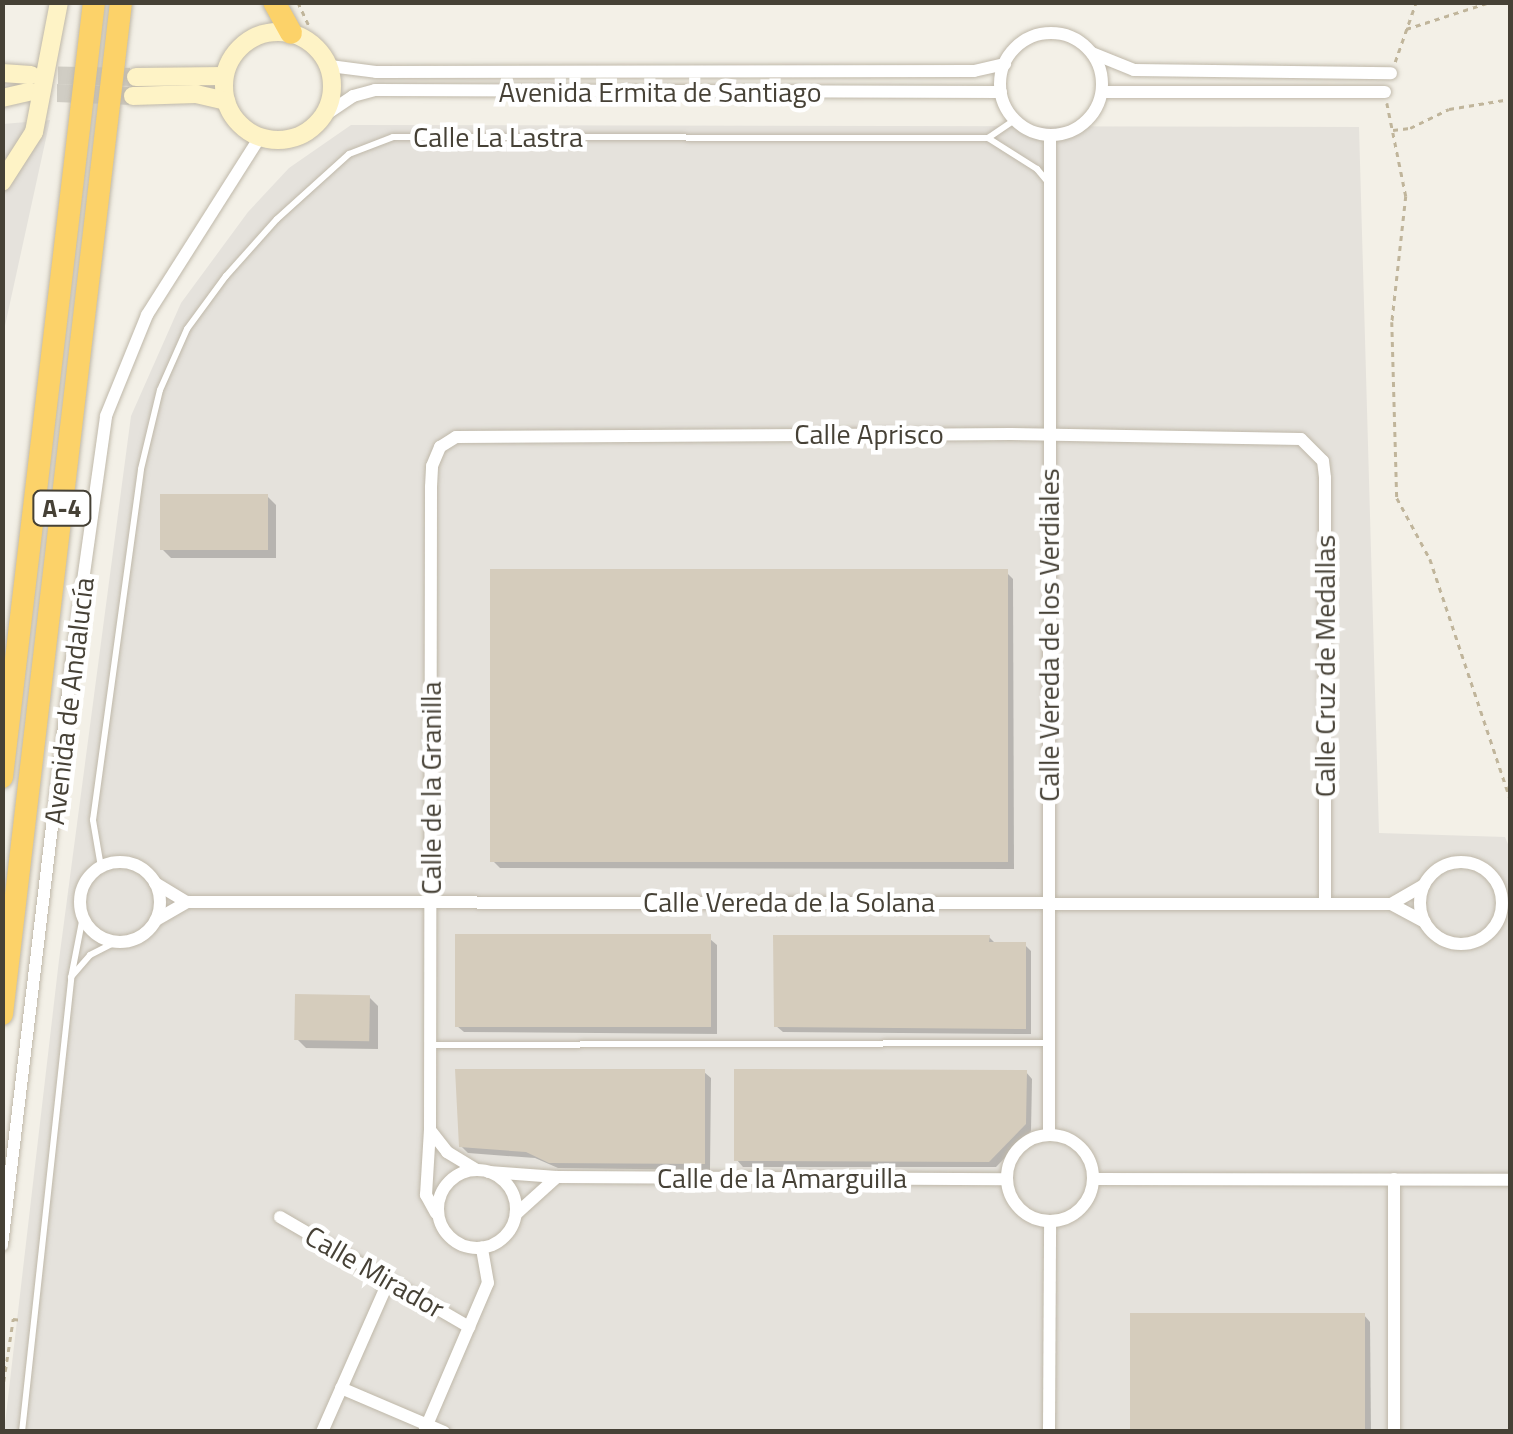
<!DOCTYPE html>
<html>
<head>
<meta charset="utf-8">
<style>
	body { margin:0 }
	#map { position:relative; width:1513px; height:1434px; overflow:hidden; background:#f3f0e7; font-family:"Titillium Web",sans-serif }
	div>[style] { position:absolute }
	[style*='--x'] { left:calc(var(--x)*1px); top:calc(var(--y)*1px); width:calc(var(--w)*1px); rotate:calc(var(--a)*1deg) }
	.industrial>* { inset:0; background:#e5e2dc }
	.shadow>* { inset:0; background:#0003 }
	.building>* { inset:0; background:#d5ccbc; transform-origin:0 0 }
	.secondary-tunnel>* { height:18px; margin-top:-9px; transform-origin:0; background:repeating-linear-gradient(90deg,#d0cdc4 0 18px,transparent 0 27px) }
	.path>* { height:2.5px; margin-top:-1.25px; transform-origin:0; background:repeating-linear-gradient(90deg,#c0b59b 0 5px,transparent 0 10px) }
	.roads { filter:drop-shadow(0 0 2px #bfb8a9) drop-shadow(0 0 2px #bfb8a9) }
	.lane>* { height:6px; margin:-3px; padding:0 3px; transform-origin:3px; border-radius:3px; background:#fff }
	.street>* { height:12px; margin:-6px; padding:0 6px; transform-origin:6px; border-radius:6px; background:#fff }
	.street>.ring { margin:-6px; padding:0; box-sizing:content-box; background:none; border:12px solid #fff; border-radius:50% }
	.secondary>* { height:18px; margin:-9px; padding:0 9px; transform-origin:9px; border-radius:9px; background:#fef3c6 }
	.secondary>.ring { margin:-9px; padding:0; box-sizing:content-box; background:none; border:18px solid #fef3c6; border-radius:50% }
	.highway>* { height:22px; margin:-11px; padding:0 11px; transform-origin:11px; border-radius:11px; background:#fcd269 }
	span { translate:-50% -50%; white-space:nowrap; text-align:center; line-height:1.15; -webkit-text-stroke:9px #fff; paint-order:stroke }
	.shield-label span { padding:2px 8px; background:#fff; border:2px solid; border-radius:8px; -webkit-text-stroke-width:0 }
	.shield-label { font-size:25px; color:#464136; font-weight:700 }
	.street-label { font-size:28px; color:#464136 }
	.frame { position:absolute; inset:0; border:5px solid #464136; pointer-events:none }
</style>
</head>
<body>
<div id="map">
	<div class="industrial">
		<i style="clip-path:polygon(50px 120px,3px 335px,3px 124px)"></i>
		<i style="clip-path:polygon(351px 125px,1359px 127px,1379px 833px,1505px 837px,1510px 849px,1510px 1431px,4px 1432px,59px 960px,131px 416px,181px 303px,248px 212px,289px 168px)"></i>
	</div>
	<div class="shadow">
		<i style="clip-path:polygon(267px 496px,276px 505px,276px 558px,171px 558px,162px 549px)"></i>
		<i style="clip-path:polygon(1007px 573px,1013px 579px,1014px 869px,500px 868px,493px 861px)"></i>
		<i style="clip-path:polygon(989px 937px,996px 944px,1024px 944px,1031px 951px,1031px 1034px,783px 1032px,776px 1026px)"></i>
		<i style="clip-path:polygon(710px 939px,717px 945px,717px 1034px,464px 1032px,457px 1026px)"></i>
		<i style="clip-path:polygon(369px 997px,378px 1006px,378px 1049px,306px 1048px,297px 1039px)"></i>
		<i style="clip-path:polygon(704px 1072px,711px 1078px,710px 1170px,558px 1168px,535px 1158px,468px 1153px,461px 1146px)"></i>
		<i style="clip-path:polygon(1026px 1072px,1032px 1079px,1031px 1131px,996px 1167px,743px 1167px,737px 1160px)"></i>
		<i style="clip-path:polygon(1364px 1315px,1370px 1322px,1371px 1432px,1134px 1432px)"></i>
	</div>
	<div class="building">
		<i style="left:160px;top:494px;width:108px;height:56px"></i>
		<i style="left:490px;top:569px;width:518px;height:293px"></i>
		<i style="left:455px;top:934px;width:256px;height:93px"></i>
		<i style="clip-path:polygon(773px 935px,990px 935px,989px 942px,1026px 942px,1026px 1029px,774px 1027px)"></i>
		<i style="left:295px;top:994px;width:75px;height:46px;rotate:1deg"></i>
		<i style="clip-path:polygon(455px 1069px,705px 1069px,705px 1164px,549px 1163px,526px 1152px,459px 1147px)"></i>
		<i style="clip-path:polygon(734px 1069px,1027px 1070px,1026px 1124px,989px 1162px,734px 1161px)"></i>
		<i style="left:1365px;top:1313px;width:119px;height:235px;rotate:90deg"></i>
	</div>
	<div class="secondary-tunnel">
		<i style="--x:31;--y:75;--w:105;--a:1.1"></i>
		<i style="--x:30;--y:92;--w:103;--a:2.2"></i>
	</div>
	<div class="path">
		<i style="--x:298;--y:2;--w:29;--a:65"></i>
		<i style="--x:1406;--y:29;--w:88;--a:-17.8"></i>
		<i style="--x:1395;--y:62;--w:64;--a:-70.7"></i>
		<i style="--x:1387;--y:103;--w:95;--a:78.5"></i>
		<i style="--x:1406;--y:196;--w:127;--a:96.3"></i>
		<i style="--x:1392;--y:322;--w:176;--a:88.4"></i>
		<i style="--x:1397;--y:498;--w:69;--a:61.6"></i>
		<i style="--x:1430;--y:559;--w:252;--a:71.5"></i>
		<i style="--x:1393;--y:130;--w:17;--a:-7"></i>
		<i style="--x:1410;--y:128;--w:43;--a:-26"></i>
		<i style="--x:1449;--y:109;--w:62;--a:-9.3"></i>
		<i style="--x:2;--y:1391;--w:73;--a:-81.3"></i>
		<i style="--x:13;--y:1319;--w:10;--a:6"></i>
	</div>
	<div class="roads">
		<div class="lane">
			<i style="--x:988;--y:138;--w:58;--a:32.3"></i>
			<i style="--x:1037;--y:169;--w:16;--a:50"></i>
			<i style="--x:101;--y:867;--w:48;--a:-99.7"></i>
			<i style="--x:93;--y:820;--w:354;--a:-82.2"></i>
			<i style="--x:141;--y:469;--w:81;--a:-76.5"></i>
			<i style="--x:160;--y:390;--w:67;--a:-66.1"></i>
			<i style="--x:187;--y:329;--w:66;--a:-53.7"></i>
			<i style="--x:226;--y:276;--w:76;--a:-48.2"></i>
			<i style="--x:277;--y:219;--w:97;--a:-42.1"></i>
			<i style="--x:349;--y:154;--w:47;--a:-21.1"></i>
			<i style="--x:393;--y:137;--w:595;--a:0.1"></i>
			<i style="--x:988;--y:138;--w:32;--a:-34"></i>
			<i style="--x:71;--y:977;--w:29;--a:-49"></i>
			<i style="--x:90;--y:955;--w:29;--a:-27"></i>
			<i style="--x:432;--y:1045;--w:617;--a:-0.19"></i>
			<i style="--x:22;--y:1432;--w:457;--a:-83.8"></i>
			<i style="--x:71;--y:978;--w:63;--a:-79"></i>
		</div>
		<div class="street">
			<i class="ring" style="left:1000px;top:33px;width:90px;height:90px"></i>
			<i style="--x:1092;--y:53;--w:45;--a:22"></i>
			<i style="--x:1134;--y:70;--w:257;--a:0.7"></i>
			<i style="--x:330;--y:66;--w:46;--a:7.4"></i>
			<i style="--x:376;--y:72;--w:598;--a:-0.1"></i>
			<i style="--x:974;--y:71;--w:32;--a:-13"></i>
			<i style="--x:1102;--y:92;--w:283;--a:0"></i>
			<i style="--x:325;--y:115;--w:34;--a:-34"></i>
			<i style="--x:353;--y:96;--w:23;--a:-15"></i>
			<i style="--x:375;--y:90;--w:626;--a:0.18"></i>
			<i class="ring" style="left:1420px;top:862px;width:70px;height:70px"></i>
			<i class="ring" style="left:80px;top:862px;width:68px;height:68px"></i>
			<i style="--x:155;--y:883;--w:37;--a:31"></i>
			<i style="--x:187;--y:902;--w:1204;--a:0.1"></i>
			<i style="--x:1424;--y:885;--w:38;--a:150"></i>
			<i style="--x:1391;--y:904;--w:38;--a:28"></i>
			<i style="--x:156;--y:920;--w:36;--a:-30"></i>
			<i style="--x:430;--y:1130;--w:643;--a:-89.91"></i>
			<i style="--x:431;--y:487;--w:21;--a:-87"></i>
			<i style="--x:432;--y:466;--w:21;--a:-67"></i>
			<i style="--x:440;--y:447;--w:19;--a:-32"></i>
			<i style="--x:456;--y:437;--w:555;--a:-0.31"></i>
			<i style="--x:1011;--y:434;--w:290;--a:1"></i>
			<i style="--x:1301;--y:439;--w:31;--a:45"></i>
			<i style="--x:1323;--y:461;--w:17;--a:83"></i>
			<i style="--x:1325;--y:478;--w:425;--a:90"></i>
			<i style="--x:1049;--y:1135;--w:1000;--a:-89.94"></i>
			<i class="ring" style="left:1007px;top:1135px;width:74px;height:74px"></i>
			<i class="ring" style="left:438px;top:1170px;width:66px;height:66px"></i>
			<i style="--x:489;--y:1172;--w:68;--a:4.2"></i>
			<i style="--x:557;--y:1177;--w:450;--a:0.3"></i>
			<i style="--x:1093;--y:1179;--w:417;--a:0.1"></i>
			<i style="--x:1394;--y:1179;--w:253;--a:90"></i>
			<i style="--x:436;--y:1213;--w:21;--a:-119"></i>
			<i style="--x:426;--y:1195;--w:65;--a:-86.5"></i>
			<i style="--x:430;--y:1130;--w:28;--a:52"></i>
			<i style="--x:447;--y:1152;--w:35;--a:31"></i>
			<i style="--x:516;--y:1214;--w:55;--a:-42.1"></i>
			<i style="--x:280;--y:1217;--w:219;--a:30.2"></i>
			<i style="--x:2;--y:1245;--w:590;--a:-83.19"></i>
			<i style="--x:72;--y:659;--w:245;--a:-82"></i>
			<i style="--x:106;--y:416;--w:109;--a:-67.9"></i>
			<i style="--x:147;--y:315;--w:211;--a:-57.6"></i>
			<i style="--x:341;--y:1388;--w:112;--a:23.1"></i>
			<i style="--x:322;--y:1432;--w:166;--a:-66.2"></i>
			<i style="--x:424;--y:1432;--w:162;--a:-66.8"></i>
			<i style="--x:488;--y:1283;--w:36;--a:-100"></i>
			<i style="--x:1049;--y:1432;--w:211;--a:-89.7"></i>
		</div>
		<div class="secondary">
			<i class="ring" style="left:224px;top:32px;width:90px;height:90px"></i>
			<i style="--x:2;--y:73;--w:29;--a:4"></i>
			<i style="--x:136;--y:77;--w:88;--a:-0.7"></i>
			<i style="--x:133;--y:96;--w:63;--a:-1.8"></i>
			<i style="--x:196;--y:94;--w:31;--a:13"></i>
			<i style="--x:2;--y:98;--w:28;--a:-13"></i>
			<i style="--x:2;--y:182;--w:59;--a:-57.4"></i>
			<i style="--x:34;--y:132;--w:132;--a:-79.1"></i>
		</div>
		<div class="highway">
			<i style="--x:274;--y:2;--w:35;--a:61"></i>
			<i style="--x:2;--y:777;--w:780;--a:-83.23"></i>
			<i style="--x:2;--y:1014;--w:1019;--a:-83.29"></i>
		</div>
	</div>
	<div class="shield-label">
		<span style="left:62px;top:508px">A-4</span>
	</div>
	<div class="street-label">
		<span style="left:660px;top:92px">Avenida Ermita de Santiago</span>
		<span style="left:498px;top:137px">Calle La Lastra</span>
		<span style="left:869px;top:434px">Calle Aprisco</span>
		<span style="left:1049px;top:635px;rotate:-90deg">Calle Vereda de los Verdiales</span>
		<span style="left:1325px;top:666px;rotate:-90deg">Calle Cruz de Medallas</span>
		<span style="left:69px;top:701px;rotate:-83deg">Avenida de Andalucía</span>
		<span style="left:431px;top:788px;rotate:-90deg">Calle de la Granilla</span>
		<span style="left:789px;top:902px">Calle Vereda de la Solana</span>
		<span style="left:782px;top:1178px">Calle de la Amarguilla</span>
		<span style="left:375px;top:1272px;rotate:30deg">Calle Mirador</span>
	</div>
	<div class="frame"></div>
</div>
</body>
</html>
